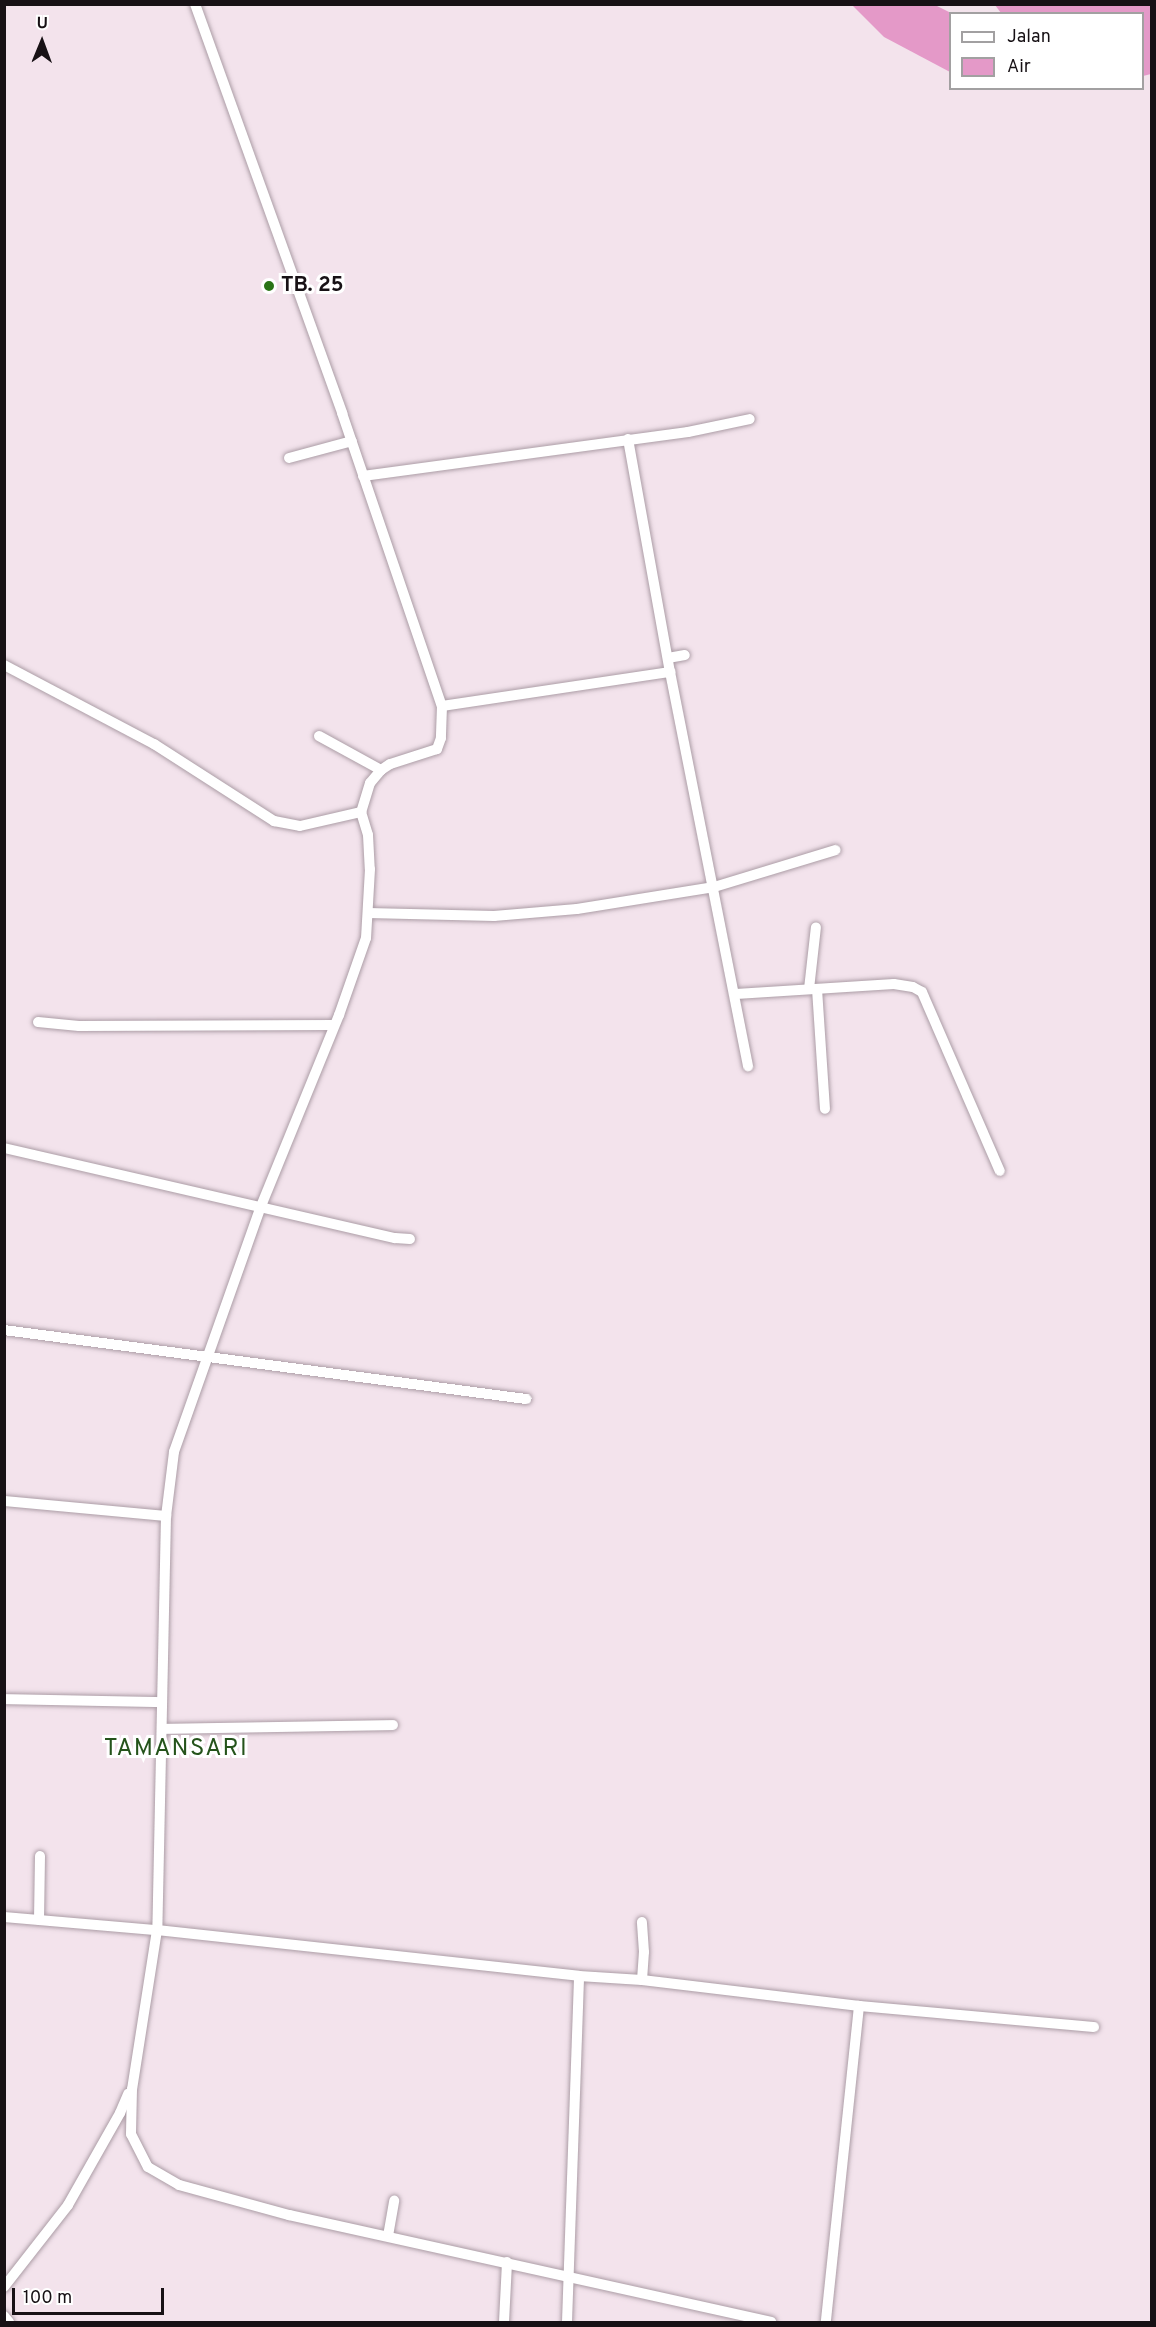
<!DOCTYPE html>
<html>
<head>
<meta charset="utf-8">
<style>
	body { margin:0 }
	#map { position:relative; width:1156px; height:2327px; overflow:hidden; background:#f3e3ec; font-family:Overpass,sans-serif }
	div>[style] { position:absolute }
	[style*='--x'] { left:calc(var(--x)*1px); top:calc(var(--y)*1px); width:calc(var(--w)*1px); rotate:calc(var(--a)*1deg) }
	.water>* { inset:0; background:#e499c8 }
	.roads { filter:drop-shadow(0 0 2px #ac9da6) drop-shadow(0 0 2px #ac9da6) }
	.street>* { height:10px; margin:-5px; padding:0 5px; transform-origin:5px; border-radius:5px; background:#fff }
	.dots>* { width:16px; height:16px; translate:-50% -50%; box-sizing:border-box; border:3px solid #fff; border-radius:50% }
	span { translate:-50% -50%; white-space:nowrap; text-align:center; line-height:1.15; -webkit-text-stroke:6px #fff; paint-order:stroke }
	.poi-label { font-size:21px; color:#171115; font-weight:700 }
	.left { translate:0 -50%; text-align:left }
	.quarter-label { font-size:24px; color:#25531b; letter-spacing:1.5px }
	.frame { position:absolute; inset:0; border:6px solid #171115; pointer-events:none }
	.legend { position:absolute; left:949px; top:12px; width:195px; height:78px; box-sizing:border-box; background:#fff; border:2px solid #a2a0a1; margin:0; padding:8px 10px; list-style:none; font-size:18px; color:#171115 }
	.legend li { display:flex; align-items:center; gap:12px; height:30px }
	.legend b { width:30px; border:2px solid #a2a0a1 }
	.north { position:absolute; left:12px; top:12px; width:60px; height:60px; -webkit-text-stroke:4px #fff; paint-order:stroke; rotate:1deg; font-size:16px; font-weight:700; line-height:24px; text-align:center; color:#171115 }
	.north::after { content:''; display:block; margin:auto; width:21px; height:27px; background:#171115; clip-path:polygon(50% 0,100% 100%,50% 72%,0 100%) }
	.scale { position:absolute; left:12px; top:2288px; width:152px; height:27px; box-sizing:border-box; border:3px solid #171115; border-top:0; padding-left:8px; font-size:18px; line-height:21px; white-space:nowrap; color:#171115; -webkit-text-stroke:4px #fff; paint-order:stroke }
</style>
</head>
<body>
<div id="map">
	<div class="water">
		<i style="clip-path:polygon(852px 5px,935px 5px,951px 13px,950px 72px,884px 37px)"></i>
		<i style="clip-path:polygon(995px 5px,1151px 5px,1151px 74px,1143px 76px,1142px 14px,1001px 13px)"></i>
	</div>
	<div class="roads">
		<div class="street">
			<i style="--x:195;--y:4;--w:435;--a:70.2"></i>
			<i style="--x:342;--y:413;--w:310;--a:71.2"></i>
			<i style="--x:442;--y:706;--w:32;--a:92"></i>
			<i style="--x:441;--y:738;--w:12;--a:110"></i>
			<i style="--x:437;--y:749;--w:49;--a:162.3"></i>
			<i style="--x:390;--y:764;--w:11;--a:146"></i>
			<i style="--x:381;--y:770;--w:17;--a:130"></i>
			<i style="--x:370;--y:783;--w:30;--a:107"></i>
			<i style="--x:361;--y:812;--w:24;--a:73"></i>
			<i style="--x:368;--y:835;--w:34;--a:87"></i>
			<i style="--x:370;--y:869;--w:69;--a:93.3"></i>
			<i style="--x:366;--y:938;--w:82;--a:109.3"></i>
			<i style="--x:339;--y:1015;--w:206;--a:112.2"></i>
			<i style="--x:261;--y:1206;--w:261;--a:109.5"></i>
			<i style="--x:174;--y:1452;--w:64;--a:97.1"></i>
			<i style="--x:166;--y:1516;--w:414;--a:91.2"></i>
			<i style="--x:157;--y:1930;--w:161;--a:98.9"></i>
			<i style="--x:132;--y:2089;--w:45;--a:91.3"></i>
			<i style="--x:131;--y:2134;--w:37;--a:63"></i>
			<i style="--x:148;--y:2167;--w:36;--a:30"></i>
			<i style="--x:179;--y:2185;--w:114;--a:15.3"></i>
			<i style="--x:289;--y:2215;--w:494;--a:12.5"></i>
			<i style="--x:628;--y:439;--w:237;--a:79.8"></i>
			<i style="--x:289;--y:458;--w:65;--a:-15.1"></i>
			<i style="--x:363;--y:476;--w:328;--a:-7.7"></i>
			<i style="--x:688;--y:432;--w:63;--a:-11.8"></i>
			<i style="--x:668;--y:658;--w:17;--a:-10"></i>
			<i style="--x:4;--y:665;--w:170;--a:27.8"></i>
			<i style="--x:154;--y:744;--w:143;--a:32.7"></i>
			<i style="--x:274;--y:821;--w:26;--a:11"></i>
			<i style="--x:300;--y:826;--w:63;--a:-12.9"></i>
			<i style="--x:442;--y:706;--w:231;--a:-8.5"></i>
			<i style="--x:670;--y:672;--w:402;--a:78.8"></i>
			<i style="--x:319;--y:736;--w:71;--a:28.7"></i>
			<i style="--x:368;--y:913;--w:126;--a:1.4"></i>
			<i style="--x:494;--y:916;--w:83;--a:-4.8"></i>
			<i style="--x:577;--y:909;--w:139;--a:-9.1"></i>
			<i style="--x:714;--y:887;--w:127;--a:-16.9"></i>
			<i style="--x:809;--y:989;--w:62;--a:-83.6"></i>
			<i style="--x:817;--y:989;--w:120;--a:86.2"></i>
			<i style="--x:736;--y:994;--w:158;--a:-3.6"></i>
			<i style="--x:894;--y:984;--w:19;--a:9"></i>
			<i style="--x:913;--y:987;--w:10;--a:29"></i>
			<i style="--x:922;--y:992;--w:195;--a:66.5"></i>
			<i style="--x:38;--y:1022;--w:41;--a:5.6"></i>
			<i style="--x:79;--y:1026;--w:255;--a:-0.2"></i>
			<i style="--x:4;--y:1148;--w:401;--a:13"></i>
			<i style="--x:395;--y:1238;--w:15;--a:4"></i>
			<i style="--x:4;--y:1330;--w:527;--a:7.53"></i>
			<i style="--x:4;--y:1501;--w:163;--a:5.3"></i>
			<i style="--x:4;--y:1699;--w:158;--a:1.1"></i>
			<i style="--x:162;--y:1729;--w:231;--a:-1"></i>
			<i style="--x:4;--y:1917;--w:154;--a:4.9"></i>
			<i style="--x:157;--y:1930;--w:424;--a:6.2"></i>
			<i style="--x:579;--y:1976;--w:63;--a:3.6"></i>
			<i style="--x:642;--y:1980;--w:219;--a:6.8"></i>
			<i style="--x:859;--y:2006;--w:318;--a:96"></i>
			<i style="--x:39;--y:1920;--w:64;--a:-89.1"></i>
			<i style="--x:642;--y:1980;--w:28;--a:-86"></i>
			<i style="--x:644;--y:1952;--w:30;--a:-94"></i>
			<i style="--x:859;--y:2006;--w:236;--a:5.1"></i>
			<i style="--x:388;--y:2236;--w:36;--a:-80"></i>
			<i style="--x:4;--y:2287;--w:104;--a:-52"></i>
			<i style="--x:68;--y:2205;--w:106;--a:-60.5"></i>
			<i style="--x:120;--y:2113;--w:21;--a:-67"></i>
			<i style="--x:4;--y:2316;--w:8;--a:50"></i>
			<i style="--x:504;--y:2322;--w:60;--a:-87.1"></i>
			<i style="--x:567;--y:2322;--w:346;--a:-88"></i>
		</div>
	</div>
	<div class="dots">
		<i style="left:269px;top:286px;background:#2a7316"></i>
	</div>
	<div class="poi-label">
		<span class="left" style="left:281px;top:286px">TB. 25</span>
	</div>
	<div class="quarter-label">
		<span style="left:176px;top:1750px">TAMANSARI</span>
	</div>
	<div class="frame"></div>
	<ul class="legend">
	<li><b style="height:8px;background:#fff"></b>Jalan</li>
	<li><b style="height:16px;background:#e499c8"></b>Air</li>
	</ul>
	<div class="north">U</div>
	<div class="scale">100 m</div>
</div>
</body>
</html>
